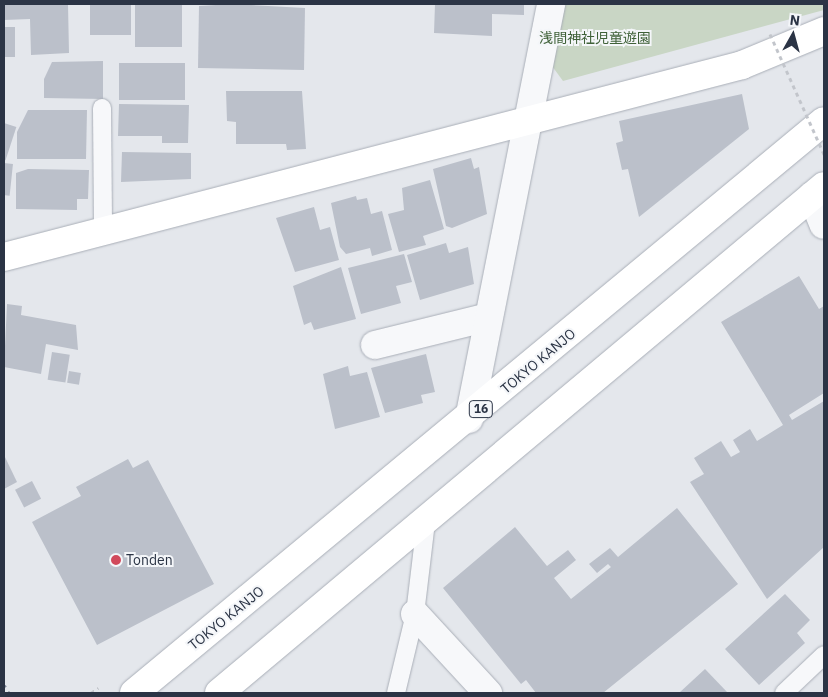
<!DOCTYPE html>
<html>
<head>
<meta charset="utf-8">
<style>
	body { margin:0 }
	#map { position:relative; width:828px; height:697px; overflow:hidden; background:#e4e7ec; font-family:"IBM Plex Sans","Noto Sans JP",sans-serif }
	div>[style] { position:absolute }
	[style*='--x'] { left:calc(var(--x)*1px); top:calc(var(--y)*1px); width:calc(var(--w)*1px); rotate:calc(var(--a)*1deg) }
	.green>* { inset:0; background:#c9d6c5 }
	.building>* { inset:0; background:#bbc0ca; transform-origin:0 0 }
	.path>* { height:3px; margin-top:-1.5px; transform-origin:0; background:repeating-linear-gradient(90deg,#c2c5cb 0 4px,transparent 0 8px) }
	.roads { filter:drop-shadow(0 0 1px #a9aeb7) drop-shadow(0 0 1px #a9aeb7) }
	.lane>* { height:18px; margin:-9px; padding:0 9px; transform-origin:9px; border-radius:9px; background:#f7f8fa }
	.street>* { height:28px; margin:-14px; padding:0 14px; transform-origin:14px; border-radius:14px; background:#f7f8fa }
	.secondary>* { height:28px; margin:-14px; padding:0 14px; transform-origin:14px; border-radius:14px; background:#fff }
	.highway>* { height:28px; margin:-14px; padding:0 14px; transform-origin:14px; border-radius:14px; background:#fff }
	.rail>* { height:4px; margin-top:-2px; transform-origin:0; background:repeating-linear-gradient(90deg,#7d8696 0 2.5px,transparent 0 7.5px) }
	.path-bridge>* { height:3px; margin-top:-1.5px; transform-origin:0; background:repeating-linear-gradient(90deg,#c2c5cb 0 4px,transparent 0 8px) }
	.dots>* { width:14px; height:14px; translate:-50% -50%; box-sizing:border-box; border:2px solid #f4f6f9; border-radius:50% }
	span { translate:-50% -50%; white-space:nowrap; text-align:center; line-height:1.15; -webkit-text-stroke:4px #f4f6f9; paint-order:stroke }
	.shield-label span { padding:1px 4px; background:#f4f6f9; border:1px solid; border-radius:4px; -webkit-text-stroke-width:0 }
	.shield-label { font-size:12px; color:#2b3445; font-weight:700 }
	.park-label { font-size:14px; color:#3f6138 }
	.street-label { font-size:14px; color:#2b3445 }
	.poi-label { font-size:14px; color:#2b3445 }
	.left { translate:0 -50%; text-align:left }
	.frame { position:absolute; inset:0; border:5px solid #2b3445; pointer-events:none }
	.north { position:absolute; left:768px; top:10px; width:50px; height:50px; -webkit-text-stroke:4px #f4f6f9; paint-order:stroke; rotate:7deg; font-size:14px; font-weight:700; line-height:20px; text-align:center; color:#2b3445 }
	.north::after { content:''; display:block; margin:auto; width:18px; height:22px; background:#2b3445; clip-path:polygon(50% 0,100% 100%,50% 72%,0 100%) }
</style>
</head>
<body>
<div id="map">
	<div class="green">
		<i style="clip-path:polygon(565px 4px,824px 4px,824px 10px,563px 81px,552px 66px)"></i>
	</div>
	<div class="building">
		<i style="clip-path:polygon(4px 4px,68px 4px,69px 53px,31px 55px,30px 19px,4px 20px)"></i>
		<i style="left:90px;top:4px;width:41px;height:31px"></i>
		<i style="left:135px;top:4px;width:47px;height:43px"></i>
		<i style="clip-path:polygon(233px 4px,305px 8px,304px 70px,198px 68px,199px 6px)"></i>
		<i style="clip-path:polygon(435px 4px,524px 4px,524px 15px,492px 14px,492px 36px,434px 33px)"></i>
		<i style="left:4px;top:27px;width:11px;height:30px"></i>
		<i style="clip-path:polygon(103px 61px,103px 99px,44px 98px,44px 79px,52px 62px)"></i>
		<i style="left:119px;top:63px;width:66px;height:37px"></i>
		<i style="clip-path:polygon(226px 91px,302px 91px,306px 149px,287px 150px,286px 144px,236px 144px,236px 122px,227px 121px)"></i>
		<i style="clip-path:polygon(742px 94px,749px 129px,639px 217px,628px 169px,622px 170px,616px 143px,623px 141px,619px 121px)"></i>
		<i style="clip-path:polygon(119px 104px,189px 105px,188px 143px,162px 143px,162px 136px,118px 136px)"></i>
		<i style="clip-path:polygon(28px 110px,87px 110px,86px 159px,17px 159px,17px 132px)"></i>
		<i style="left:4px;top:123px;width:13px;height:35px;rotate:18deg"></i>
		<i style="clip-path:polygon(122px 152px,191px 153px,191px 179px,121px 182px)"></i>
		<i style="clip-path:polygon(471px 158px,474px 169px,479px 167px,487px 214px,452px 228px,446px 226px,433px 169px)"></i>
		<i style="left:4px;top:163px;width:9px;height:32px;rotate:6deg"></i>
		<i style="clip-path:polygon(28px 169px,89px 170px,88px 199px,77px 199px,77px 210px,16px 209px,16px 173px)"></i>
		<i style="clip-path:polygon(430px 180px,444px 229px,423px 236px,426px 245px,399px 252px,388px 214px,404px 210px,402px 188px)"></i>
		<i style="clip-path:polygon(356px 196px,357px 200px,367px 198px,371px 214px,382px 211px,392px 250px,372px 256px,370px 248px,346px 254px,340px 247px,331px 203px)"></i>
		<i style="clip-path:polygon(314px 207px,320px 230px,330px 227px,339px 260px,295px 272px,276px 218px)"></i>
		<i style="clip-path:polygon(446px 243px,449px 253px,468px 247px,474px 284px,420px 300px,407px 255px)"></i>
		<i style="clip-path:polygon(404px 254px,412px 282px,396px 286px,401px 303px,361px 314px,348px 268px)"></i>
		<i style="clip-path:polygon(341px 267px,356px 319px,314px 330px,311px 322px,304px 325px,293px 286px)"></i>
		<i style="clip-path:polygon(799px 276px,819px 309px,824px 306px,824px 393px,789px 415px,792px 420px,824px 401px,824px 547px,767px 599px,690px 482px,704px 474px,694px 458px,721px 441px,731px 457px,740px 452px,733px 440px,750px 429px,757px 441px,783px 425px,721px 322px)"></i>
		<i style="clip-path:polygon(7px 304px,22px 306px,21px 315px,76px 325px,78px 350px,46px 344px,41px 374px,4px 367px)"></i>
		<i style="left:52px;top:352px;width:18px;height:28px;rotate:9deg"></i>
		<i style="clip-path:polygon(426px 354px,435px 392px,421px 395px,423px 403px,385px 413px,371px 368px)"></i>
		<i style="clip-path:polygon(348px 366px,350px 376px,367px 372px,380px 417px,335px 429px,323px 374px)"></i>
		<i style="left:69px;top:371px;width:12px;height:12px;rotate:9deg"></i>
		<i style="clip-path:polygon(4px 455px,17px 482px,4px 489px)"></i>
		<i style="clip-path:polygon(128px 459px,133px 468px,148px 460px,214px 584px,97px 645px,32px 522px,81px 496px,76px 487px)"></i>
		<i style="left:32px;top:481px;width:20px;height:19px;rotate:63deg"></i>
		<i style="clip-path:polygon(677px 508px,738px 584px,603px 693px,536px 693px,526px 680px,521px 684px,443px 588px,515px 527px,547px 566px,568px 550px,576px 560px,554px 578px,571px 599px,611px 567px,608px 564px,597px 573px,589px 564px,610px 548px,618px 557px)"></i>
		<i style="clip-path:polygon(785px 594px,810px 620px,797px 633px,805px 643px,759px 685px,725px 649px)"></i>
		<i style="clip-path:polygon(705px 669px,728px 693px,679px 693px)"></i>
	</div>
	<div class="path">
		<i style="--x:91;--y:693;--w:9;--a:-36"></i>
	</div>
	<div class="roads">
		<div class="lane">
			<i style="--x:102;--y:108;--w:123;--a:89.5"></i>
			<i style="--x:396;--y:693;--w:81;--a:-76.5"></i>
			<i style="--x:415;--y:614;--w:93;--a:-83.2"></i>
			<i style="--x:784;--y:693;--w:55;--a:-43.5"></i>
		</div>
		<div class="street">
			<i style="--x:812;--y:196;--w:31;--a:68"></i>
			<i style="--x:375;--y:345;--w:113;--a:-13.8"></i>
			<i style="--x:469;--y:419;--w:423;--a:-78.8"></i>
			<i style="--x:415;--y:614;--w:108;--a:47.3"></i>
		</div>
		<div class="secondary">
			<i style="--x:4;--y:257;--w:763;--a:-14.58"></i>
			<i style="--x:742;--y:65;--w:89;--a:-22.5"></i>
		</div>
		<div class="highway">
			<i style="--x:134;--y:693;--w:896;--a:-39.66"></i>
			<i style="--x:219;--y:693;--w:789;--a:-39.96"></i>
		</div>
	</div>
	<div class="rail">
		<i style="--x:4;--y:686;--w:8;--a:60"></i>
	</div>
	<div class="path-bridge">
		<i style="--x:770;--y:34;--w:132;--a:65.8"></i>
	</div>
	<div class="dots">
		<i style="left:116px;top:560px;background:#d1495b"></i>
	</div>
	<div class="shield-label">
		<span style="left:481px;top:409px">16</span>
	</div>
	<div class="park-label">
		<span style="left:595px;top:38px">浅間神社児童遊園</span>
	</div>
	<div class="street-label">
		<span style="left:538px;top:361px;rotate:-40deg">TOKYO KANJO</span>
		<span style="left:226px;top:618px;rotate:-39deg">TOKYO KANJO</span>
	</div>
	<div class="poi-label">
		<span class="left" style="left:126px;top:560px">Tonden</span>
	</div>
	<div class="frame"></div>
	<div class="north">N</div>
</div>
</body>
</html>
